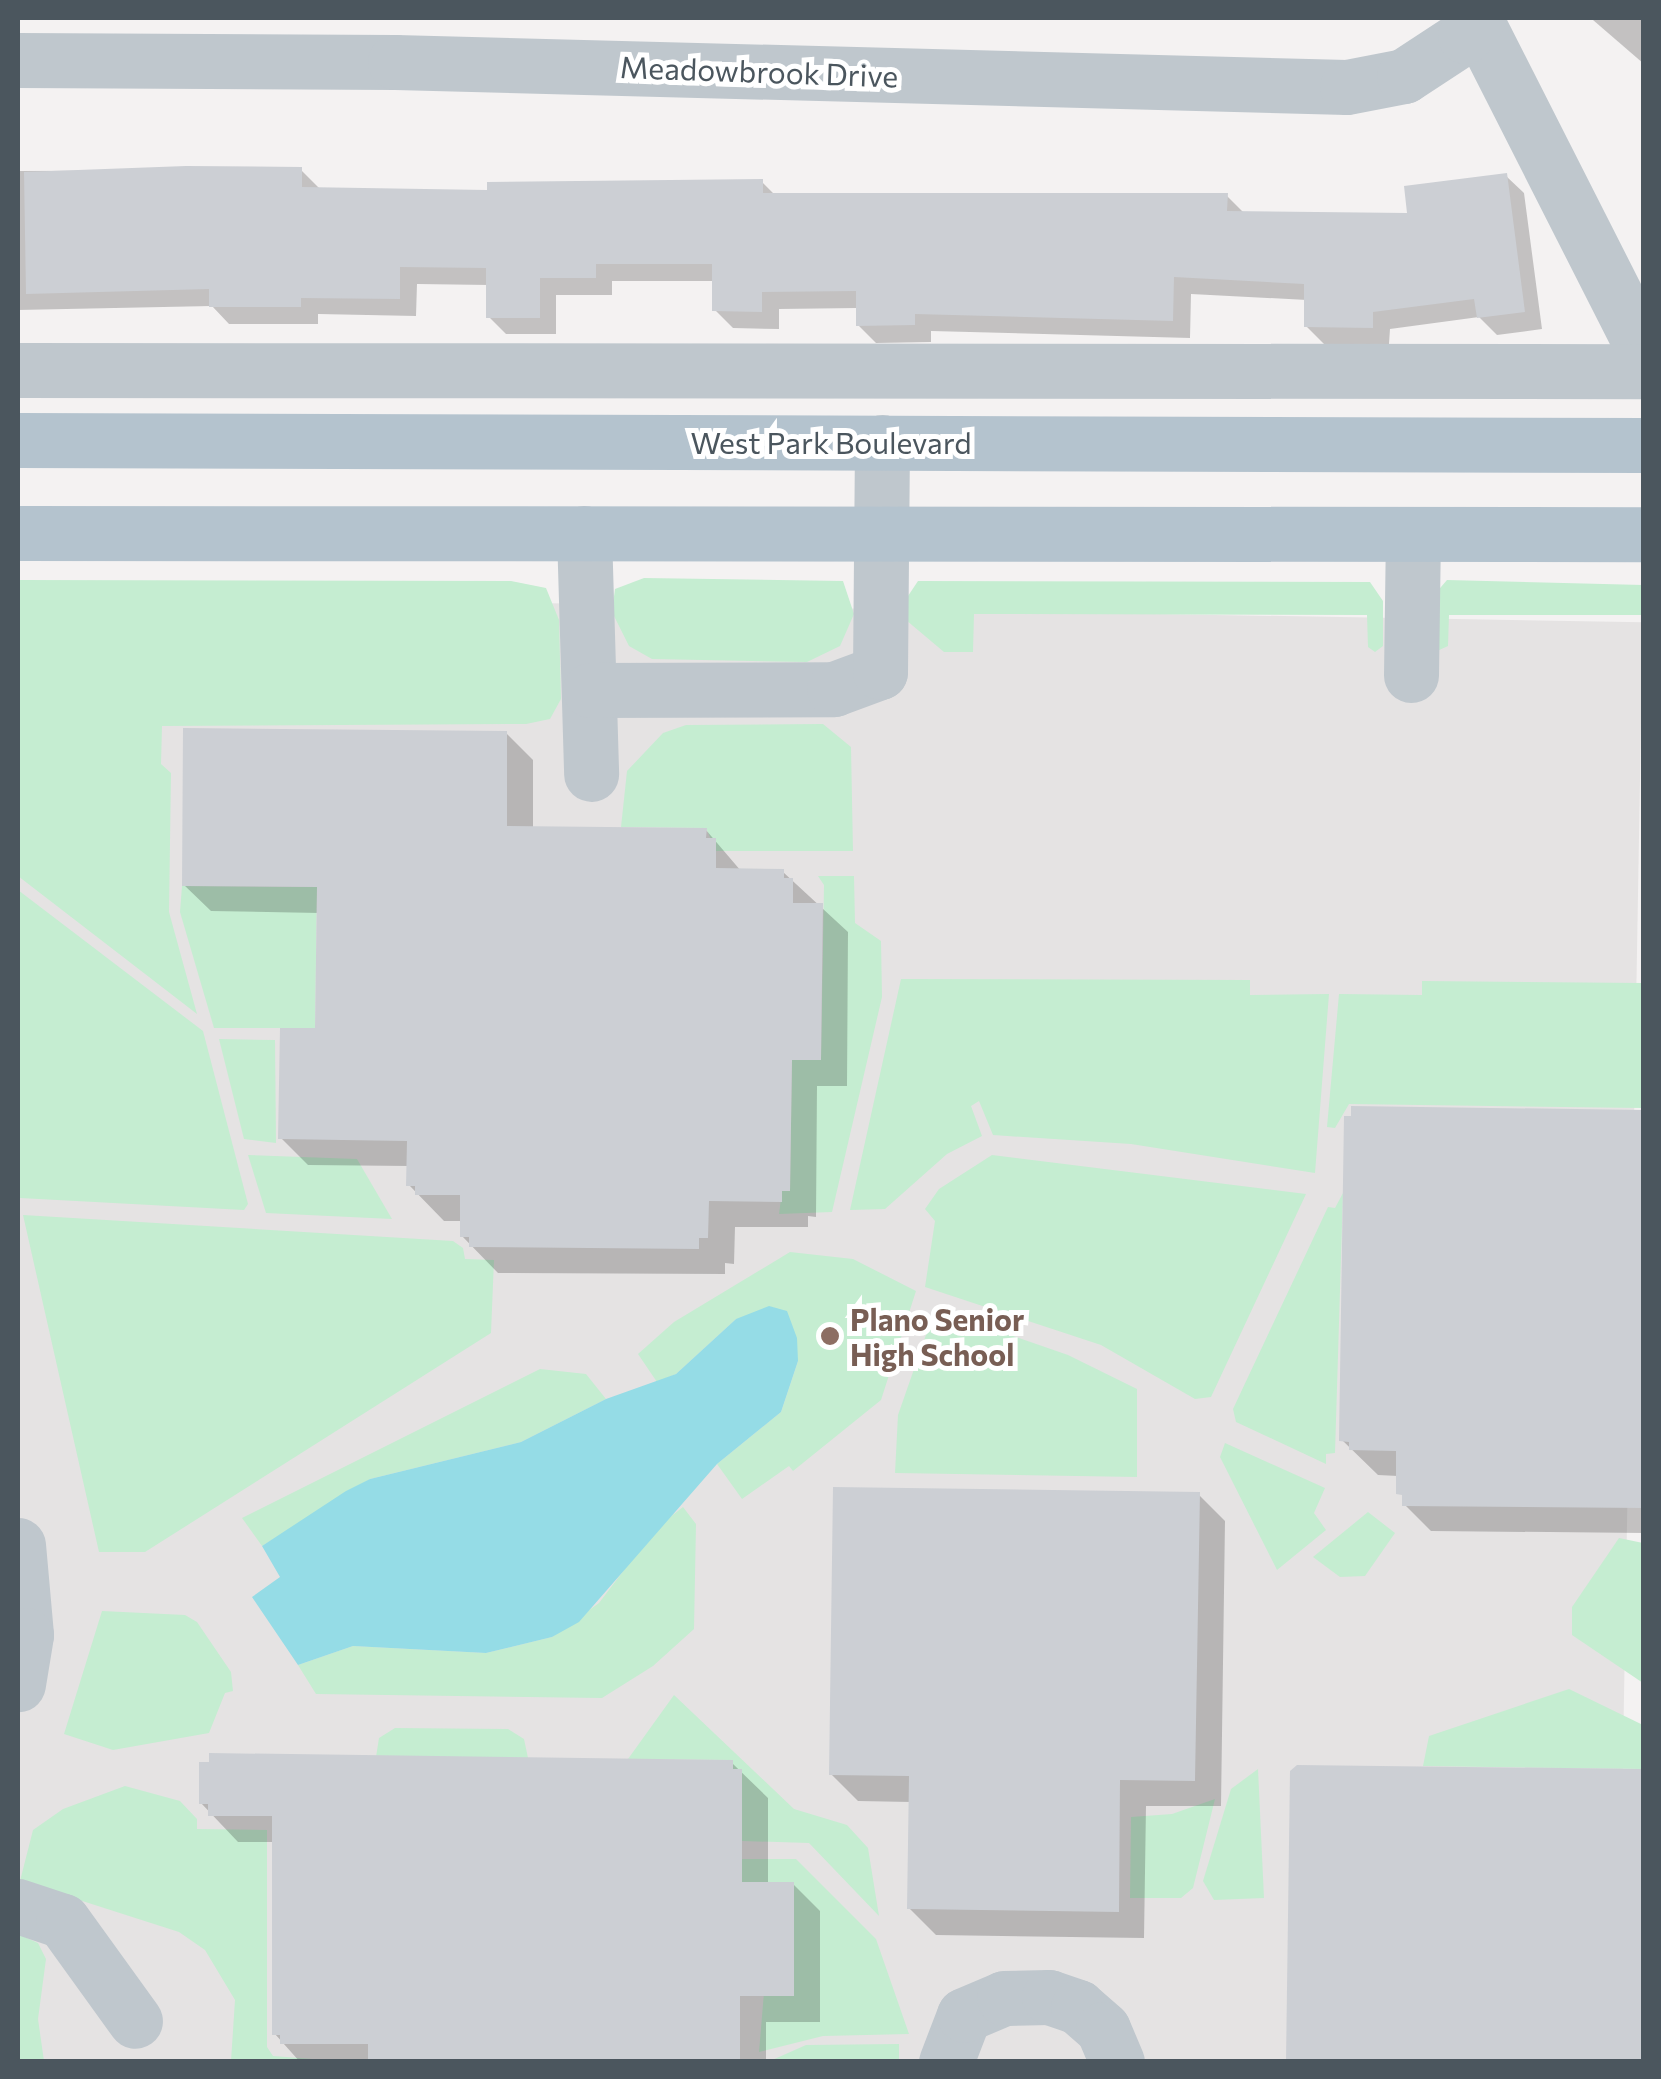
<!DOCTYPE html>
<html>
<head>
<meta charset="utf-8">
<style>
	body { margin:0 }
	#map { position:relative; width:1661px; height:2079px; overflow:hidden; background:#f4f2f2; font-family:Commissioner,sans-serif }
	div>[style] { position:absolute }
	[style*='--x'] { left:calc(var(--x)*1px); top:calc(var(--y)*1px); width:calc(var(--w)*1px); rotate:calc(var(--a)*1deg) }
	.education>* { inset:0; background:#e5e3e3; transform-origin:0 0 }
	.green>* { inset:0; background:#c5edd1 }
	.water>* { inset:0; background:#95dce6 }
	.shadow>* { inset:0; background:#0003 }
	.building>* { inset:0; background:#cccfd4 }
	.minor>* { height:55px; margin:-27.5px; padding:0 27.5px; transform-origin:27.5px; border-radius:27.5px; background:#bfc7cd }
	.major>* { height:55px; margin:-27.5px; padding:0 27.5px; transform-origin:27.5px; border-radius:27.5px; background:#b4c3ce }
	.dots>* { width:28px; height:28px; translate:-50% -50%; box-sizing:border-box; border:5px solid #fff; border-radius:50% }
	span { translate:-50% -50%; white-space:nowrap; text-align:center; line-height:1.15; -webkit-text-stroke:10px #fff; paint-order:stroke }
	.street-label { font-size:30px; color:#4b565e }
	.education-label { font-size:30px; color:#785e54; font-weight:700 }
	.left { translate:0 -50%; text-align:left }
	.frame { position:absolute; inset:0; border:20px solid #4b565e; pointer-events:none }
</style>
</head>
<body>
<div id="map">
	<div class="education">
		<i style="left:18px;top:594px;width:1625px;height:1468px;rotate:1deg"></i>
	</div>
	<div class="green">
		<i style="clip-path:polygon(644px 578px,843px 581px,854px 614px,840px 646px,807px 662px,652px 659px,629px 646px,612px 612px,615px 589px)"></i>
		<i style="clip-path:polygon(18px 580px,511px 581px,546px 588px,559px 620px,561px 699px,550px 719px,526px 724px,162px 726px,161px 764px,171px 773px,169px 912px,197px 1014px,18px 876px)"></i>
		<i style="clip-path:polygon(1447px 580px,1643px 585px,1643px 615px,1449px 615px,1448px 646px,1437px 651px,1435px 594px)"></i>
		<i style="clip-path:polygon(918px 581px,1370px 582px,1383px 601px,1383px 646px,1375px 652px,1368px 647px,1367px 615px,974px 614px,973px 652px,944px 652px,906px 620px,906px 599px)"></i>
		<i style="clip-path:polygon(823px 724px,851px 747px,853px 851px,716px 851px,706px 828px,621px 827px,627px 771px,663px 733px,686px 725px)"></i>
		<i style="clip-path:polygon(818px 876px,854px 876px,855px 923px,881px 941px,882px 997px,832px 1212px,779px 1214px,782px 1191px,790px 1191px,792px 1060px,821px 1059px,824px 885px)"></i>
		<i style="clip-path:polygon(182px 886px,317px 887px,315px 1028px,214px 1028px,180px 912px)"></i>
		<i style="clip-path:polygon(18px 890px,203px 1031px,248px 1204px,244px 1210px,20px 1198px)"></i>
		<i style="clip-path:polygon(901px 979px,1250px 980px,1250px 995px,1329px 994px,1315px 1173px,1131px 1144px,993px 1135px,979px 1101px,971px 1106px,982px 1136px,947px 1154px,885px 1209px,850px 1210px)"></i>
		<i style="clip-path:polygon(1422px 981px,1643px 983px,1643px 1108px,1349px 1104px,1335px 1128px,1327px 1127px,1339px 994px,1422px 995px)"></i>
		<i style="clip-path:polygon(219px 1039px,275px 1040px,276px 1143px,244px 1139px)"></i>
		<i style="clip-path:polygon(248px 1155px,357px 1159px,392px 1219px,266px 1213px)"></i>
		<i style="clip-path:polygon(992px 1155px,1306px 1194px,1211px 1397px,1195px 1399px,1101px 1345px,925px 1287px,935px 1221px,925px 1209px,939px 1189px)"></i>
		<i style="clip-path:polygon(1343px 1193px,1335px 1453px,1326px 1454px,1326px 1464px,1236px 1422px,1233px 1409px,1328px 1207px,1335px 1208px)"></i>
		<i style="clip-path:polygon(23px 1215px,453px 1241px,463px 1248px,465px 1259px,494px 1260px,491px 1333px,145px 1552px,99px 1552px)"></i>
		<i style="clip-path:polygon(790px 1252px,853px 1259px,916px 1291px,881px 1400px,793px 1471px,789px 1466px,742px 1499px,717px 1464px,781px 1412px,798px 1361px,736px 1319px,676px 1374px,657px 1382px,638px 1354px,674px 1322px)"></i>
		<i style="clip-path:polygon(935px 1309px,1068px 1355px,1137px 1389px,1137px 1477px,895px 1473px,898px 1415px)"></i>
		<i style="clip-path:polygon(540px 1369px,586px 1374px,606px 1399px,521px 1442px,370px 1479px,262px 1546px,242px 1518px)"></i>
		<i style="clip-path:polygon(1225px 1443px,1325px 1488px,1314px 1513px,1326px 1530px,1277px 1570px,1220px 1457px)"></i>
		<i style="clip-path:polygon(683px 1507px,696px 1524px,694px 1629px,653px 1666px,602px 1698px,316px 1694px,298px 1665px,353px 1646px,486px 1653px,552px 1637px,599px 1603px,656px 1528px)"></i>
		<i style="clip-path:polygon(1368px 1512px,1395px 1533px,1365px 1576px,1340px 1577px,1313px 1557px)"></i>
		<i style="clip-path:polygon(1619px 1538px,1643px 1543px,1643px 1683px,1572px 1635px,1572px 1607px)"></i>
		<i style="clip-path:polygon(102px 1611px,185px 1615px,197px 1622px,231px 1672px,233px 1691px,225px 1693px,209px 1733px,113px 1750px,64px 1734px)"></i>
		<i style="clip-path:polygon(1569px 1689px,1643px 1725px,1643px 1769px,1423px 1766px,1429px 1736px)"></i>
		<i style="clip-path:polygon(674px 1695px,794px 1809px,847px 1825px,868px 1848px,879px 1916px,809px 1843px,742px 1841px,742px 1770px,733px 1769px,733px 1760px,628px 1759px)"></i>
		<i style="clip-path:polygon(395px 1728px,508px 1729px,524px 1739px,528px 1758px,376px 1757px,379px 1738px)"></i>
		<i style="clip-path:polygon(1258px 1769px,1264px 1898px,1214px 1900px,1203px 1881px,1231px 1789px)"></i>
		<i style="clip-path:polygon(125px 1786px,180px 1801px,197px 1819px,197px 1829px,267px 1830px,267px 2047px,273px 2056px,339px 2061px,231px 2061px,235px 2000px,205px 1950px,179px 1932px,20px 1881px,33px 1830px,63px 1809px)"></i>
		<i style="clip-path:polygon(1215px 1799px,1193px 1888px,1181px 1898px,1130px 1898px,1131px 1817px,1172px 1814px)"></i>
		<i style="clip-path:polygon(742px 1859px,796px 1859px,876px 1939px,909px 2034px,823px 2036px,759px 2052px,764px 1992px,794px 1995px,794px 1882px,742px 1882px)"></i>
		<i style="clip-path:polygon(18px 1934px,38px 1943px,46px 1959px,38px 2019px,44px 2061px,18px 2061px)"></i>
		<i style="clip-path:polygon(899px 2044px,899px 2061px,770px 2061px,806px 2045px)"></i>
	</div>
	<div class="water">
		<i style="clip-path:polygon(769px 1306px,787px 1311px,797px 1338px,798px 1361px,781px 1412px,717px 1464px,579px 1622px,552px 1637px,486px 1653px,353px 1646px,298px 1665px,252px 1597px,280px 1577px,262px 1546px,346px 1491px,370px 1479px,521px 1442px,606px 1399px,676px 1374px,736px 1319px)"></i>
	</div>
	<div class="shadow">
		<i style="clip-path:polygon(1644px 18px,1644px 64px,1593px 20px,1595px 18px)"></i>
		<i style="clip-path:polygon(301px 170px,319px 188px,489px 193px,762px 182px,775px 195px,1227px 196px,1245px 214px,1410px 216px,1506px 176px,1524px 193px,1542px 329px,1497px 335px,1479px 317px,1390px 329px,1389px 344px,1324px 344px,1306px 326px,1307px 300px,1191px 294px,1190px 338px,931px 331px,931px 342px,876px 343px,858px 325px,858px 308px,779px 309px,779px 329px,733px 328px,715px 310px,715px 281px,612px 281px,612px 295px,556px 295px,556px 334px,506px 334px,488px 316px,489px 285px,417px 284px,416px 316px,318px 314px,318px 324px,229px 324px,212px 306px,18px 310px,18px 171px)"></i>
		<i style="clip-path:polygon(506px 733px,533px 760px,533px 828px,706px 830px,741px 871px,783px 872px,848px 932px,847px 1086px,817px 1086px,816px 1217px,808px 1216px,808px 1227px,735px 1227px,734px 1264px,725px 1263px,725px 1274px,498px 1273px,462px 1236px,462px 1221px,444px 1221px,409px 1185px,409px 1166px,308px 1165px,281px 1138px,318px 1031px,319px 913px,211px 911px,184px 885px)"></i>
		<i style="clip-path:polygon(1644px 1113px,1644px 1533px,1431px 1531px,1405px 1505px,1398px 1476px,1378px 1475px,1342px 1440px)"></i>
		<i style="clip-path:polygon(1199px 1495px,1225px 1521px,1221px 1806px,1146px 1806px,1144px 1938px,936px 1935px,909px 1908px,911px 1802px,858px 1801px,831px 1774px)"></i>
		<i style="clip-path:polygon(732px 1763px,768px 1798px,768px 1884px,793px 1884px,820px 1911px,820px 2022px,766px 2022px,766px 2062px,300px 2062px,275px 2034px,275px 1842px,238px 1842px,201px 1803px)"></i>
	</div>
	<div class="building">
		<i style="clip-path:polygon(186px 166px,302px 167px,302px 187px,487px 190px,487px 182px,763px 179px,763px 193px,1228px 193px,1227px 211px,1407px 213px,1404px 186px,1507px 173px,1525px 312px,1477px 318px,1474px 299px,1373px 312px,1373px 328px,1304px 327px,1304px 284px,1174px 277px,1173px 321px,915px 314px,915px 325px,856px 326px,856px 291px,762px 292px,762px 312px,712px 311px,712px 264px,596px 264px,596px 278px,540px 278px,540px 318px,486px 318px,486px 268px,400px 267px,400px 299px,301px 298px,301px 307px,209px 307px,209px 289px,26px 294px,24px 172px)"></i>
		<i style="clip-path:polygon(183px 728px,507px 731px,507px 826px,707px 828px,706px 838px,716px 838px,716px 868px,784px 869px,784px 878px,793px 878px,793px 903px,823px 903px,821px 1060px,792px 1060px,790px 1191px,782px 1191px,782px 1202px,709px 1201px,708px 1238px,699px 1238px,699px 1249px,469px 1247px,469px 1237px,460px 1237px,460px 1195px,415px 1195px,415px 1186px,406px 1186px,407px 1141px,278px 1139px,280px 1028px,315px 1028px,317px 887px,182px 886px)"></i>
		<i style="clip-path:polygon(1351px 1106px,1644px 1110px,1644px 1508px,1402px 1506px,1402px 1495px,1396px 1494px,1396px 1451px,1349px 1450px,1349px 1442px,1339px 1441px,1344px 1116px,1351px 1116px)"></i>
		<i style="clip-path:polygon(833px 1487px,1200px 1492px,1195px 1781px,1120px 1780px,1119px 1912px,907px 1909px,909px 1776px,829px 1775px)"></i>
		<i style="clip-path:polygon(209px 1753px,733px 1760px,733px 1769px,742px 1769px,742px 1882px,794px 1882px,794px 1996px,740px 1996px,740px 2062px,368px 2062px,368px 2044px,280px 2044px,280px 2035px,272px 2035px,272px 1816px,208px 1816px,208px 1804px,199px 1804px,199px 1762px,209px 1762px)"></i>
		<i style="clip-path:polygon(1297px 1765px,1644px 1769px,1644px 2062px,1286px 2062px,1290px 1771px)"></i>
	</div>
	<div class="minor">
		<i style="--x:1476;--y:20;--w:371;--a:63.1"></i>
		<i style="--x:18;--y:60;--w:377;--a:0.3"></i>
		<i style="--x:395;--y:62;--w:952;--a:1.5"></i>
		<i style="--x:1347;--y:87;--w:58;--a:-10.9"></i>
		<i style="--x:1404;--y:76;--w:73;--a:-33.3"></i>
		<i style="--x:1465;--y:36;--w:22;--a:-54"></i>
		<i style="--x:18;--y:370;--w:1626;--a:0.04"></i>
		<i style="--x:584;--y:533;--w:241;--a:88.3"></i>
		<i style="--x:1411;--y:675;--w:141;--a:-89.2"></i>
		<i style="--x:590;--y:690;--w:244;--a:-0.2"></i>
		<i style="--x:834;--y:689;--w:49;--a:-20.3"></i>
		<i style="--x:880;--y:672;--w:230;--a:-89.5"></i>
		<i style="--x:18;--y:1545;--w:90;--a:84.9"></i>
		<i style="--x:26;--y:1635;--w:50;--a:99.3"></i>
		<i style="--x:18;--y:1906;--w:47;--a:18.4"></i>
		<i style="--x:63;--y:1921;--w:123;--a:54.2"></i>
		<i style="--x:946;--y:2062;--w:50;--a:-69"></i>
		<i style="--x:964;--y:2015;--w:43;--a:-23"></i>
		<i style="--x:1004;--y:1998;--w:45;--a:-1.3"></i>
		<i style="--x:1049;--y:1997;--w:31;--a:19"></i>
		<i style="--x:1078;--y:2007;--w:33;--a:41"></i>
		<i style="--x:1103;--y:2029;--w:36;--a:67"></i>
	</div>
	<div class="major">
		<i style="--x:18;--y:440;--w:1626;--a:0.18"></i>
		<i style="--x:18;--y:533;--w:1626;--a:0.04"></i>
	</div>
	<div class="dots">
		<i style="left:830px;top:1336px;background:#8d6e63"></i>
	</div>
	<div class="street-label">
		<span style="left:759px;top:71px;rotate:2deg">Meadowbrook Drive</span>
		<span style="left:831px;top:442px">West Park Boulevard</span>
	</div>
	<div class="education-label">
		<span class="left" style="left:850px;top:1336px">Plano Senior<br>High School</span>
	</div>
	<div class="frame"></div>
</div>
</body>
</html>
